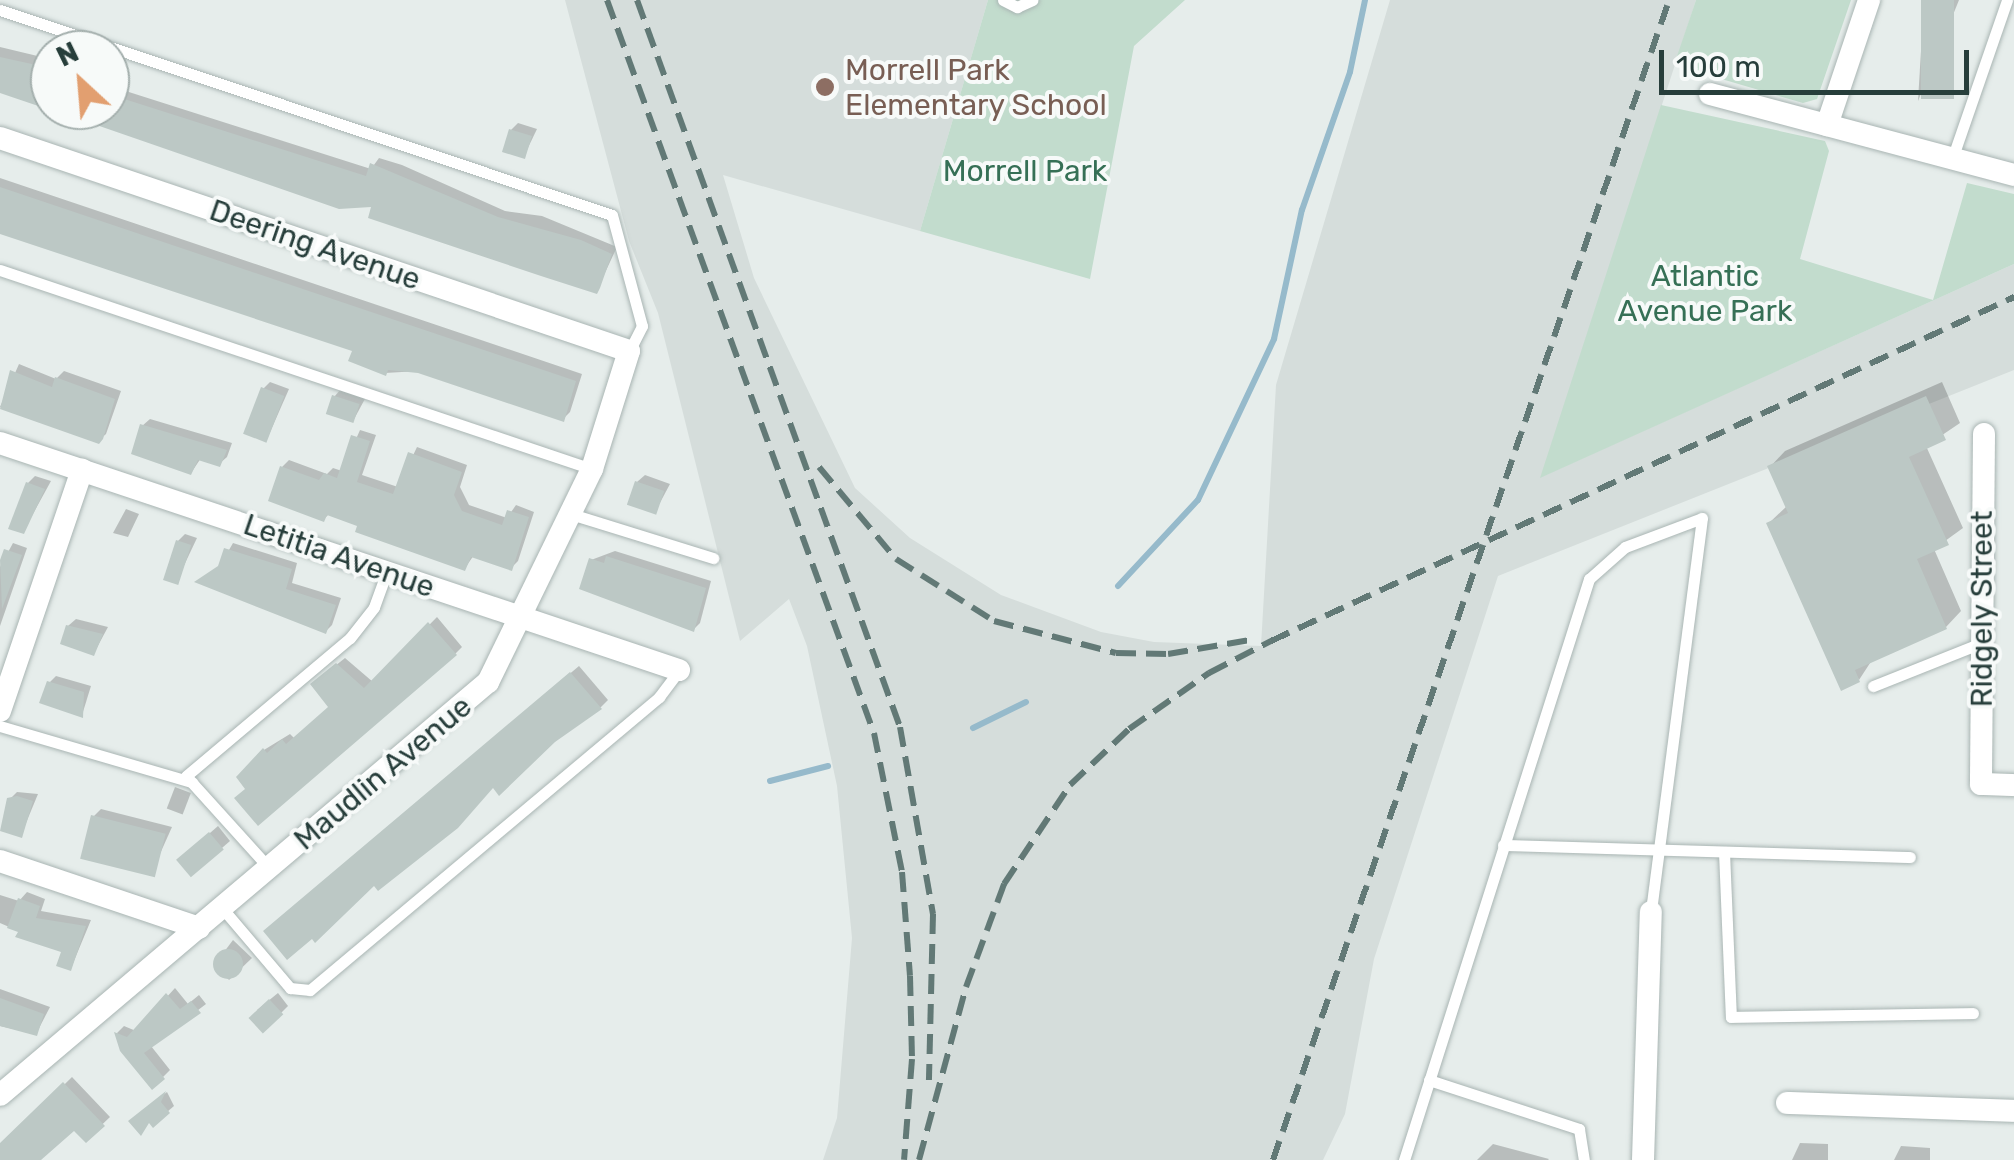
<!DOCTYPE html>
<html>
<head>
<meta charset="utf-8">
<style>
	body { margin:0 }
	#map { position:relative; width:2014px; height:1160px; overflow:hidden; background:#e6edeb; font-family:Rubik,sans-serif }
	div>[style] { position:absolute }
	[style*='--x'] { left:calc(var(--x)*1px); top:calc(var(--y)*1px); width:calc(var(--w)*1px); rotate:calc(var(--a)*1deg) }
	.built>* { inset:0; background:#d5dddb }
	.green>* { inset:0; background:#c2dccd }
	.shadow>* { inset:0; background:#0003; transform-origin:0 0 }
	.stream>* { height:6px; margin:-3px; padding:0 3px; transform-origin:3px; border-radius:3px; background:#96bacb }
	.building>* { inset:0; background:#bcc8c5; transform-origin:0 0 }
	.round { border-radius:50% }
	.roads { filter:drop-shadow(0 0 2px #a9b5b3) drop-shadow(0 0 2px #a9b5b3) }
	.service>* { height:11px; margin:-5.5px; padding:0 5.5px; transform-origin:5.5px; border-radius:5.5px; background:#fff }
	.minor>* { height:22px; margin:-11px; padding:0 11px; transform-origin:11px; border-radius:11px; background:#fff }
	.rail>* { height:6px; margin-top:-3px; transform-origin:0; background:repeating-linear-gradient(90deg,#627976 0 20px,transparent 0 30px) }
	.dots>* { width:28px; height:28px; translate:-50% -50%; box-sizing:border-box; border:5px solid #f7faf9; border-radius:50% }
	span { translate:-50% -50%; white-space:nowrap; text-align:center; line-height:1.15; -webkit-text-stroke:8px #f7faf9; paint-order:stroke }
	.education-label { font-size:30px; color:#785e54 }
	.left { translate:0 -50%; text-align:left }
	.park-label { font-size:30px; color:#367056 }
	.street-label { font-size:30px; color:#273e3b }
	.north { position:absolute; left:30px; top:30px; width:100px; height:100px; box-sizing:border-box; background:#f7faf9; border:2px solid #a4afad; border-radius:50%; rotate:334deg; font-size:28px; font-weight:700; line-height:40px; text-align:center; color:#273e3b }
	.north::after { content:''; display:block; margin:auto; width:35px; height:45px; background:#e29f70; clip-path:polygon(50% 0,100% 100%,50% 72%,0 100%) }
	.scale { position:absolute; left:1659px; top:50px; width:310px; height:45px; box-sizing:border-box; border:5px solid #273e3b; border-top:0; padding-left:12px; font-size:30px; line-height:35px; white-space:nowrap; color:#273e3b; -webkit-text-stroke:8px #f7faf9; paint-order:stroke }
</style>
</head>
<body>
<div id="map">
	<div class="built">
		<i style="clip-path:polygon(565px 0,988px 0,920px 231px,723px 175px,754px 278px,855px 488px,910px 538px,1001px 595px,1101px 632px,1154px 642px,1261px 646px,1276px 385px,1390px 0,1696px 0,1541px 477px,2014px 264px,2014px 370px,1498px 576px,1374px 959px,1345px 1114px,1323px 1160px,823px 1160px,837px 1118px,852px 938px,837px 786px,807px 646px,789px 599px,740px 641px,658px 313px,629px 241px)"></i>
	</div>
	<div class="green">
		<i style="clip-path:polygon(988px 0,1185px 0,1134px 46px,1090px 279px,920px 231px)"></i>
		<i style="clip-path:polygon(1696px 0,1851px 0,1817px 99px,1803px 103px,1674px 65px)"></i>
		<i style="clip-path:polygon(1661px 105px,1825px 141px,1829px 151px,1800px 259px,1933px 300px,1967px 183px,2014px 194px,2014px 264px,1540px 478px)"></i>
	</div>
	<div class="shadow">
		<i style="clip-path:polygon(1924px 0,1959px 0,1918px 101px)"></i>
		<i style="clip-path:polygon(0 47px,50px 59px,50px 107px,0 90px)"></i>
		<i style="clip-path:polygon(110px 86px,371px 169px,379px 158px,402px 165px,505px 211px,542px 216px,617px 247px,596px 292px,375px 205px,340px 206px,58px 110px,110px 110px)"></i>
		<i style="clip-path:polygon(518px 123px,537px 129px,524px 156px,511px 130px)"></i>
		<i style="clip-path:polygon(0 178px,582px 374px,570px 412px,563px 419px,419px 371px,385px 373px,355px 350px,0 221px)"></i>
		<i style="clip-path:polygon(19px 364px,56px 379px,64px 371px,121px 391px,106px 434px,98px 441px,0 407px)"></i>
		<i style="clip-path:polygon(270px 382px,289px 389px,267px 439px,263px 389px)"></i>
		<i style="clip-path:polygon(1942px 382px,1960px 423px,1926px 446px,1963px 528px,1934px 549px,1961px 611px,1946px 627px,1872px 660px,1859px 680px,1769px 523px,1787px 506px,1770px 467px,1785px 451px)"></i>
		<i style="clip-path:polygon(341px 389px,366px 397px,353px 421px,334px 397px)"></i>
		<i style="clip-path:polygon(150px 419px,232px 443px,227px 457px,219px 464px,201px 458px,191px 473px,142px 426px)"></i>
		<i style="clip-path:polygon(360px 430px,376px 435px,362px 475px,398px 487px,417px 447px,467px 465px,460px 487px,469px 505px,507px 518px,516px 505px,534px 512px,518px 561px,511px 568px,474px 555px,465px 568px,330px 513px,324px 519px,282px 467px,289px 460px,327px 474px,333px 468px,342px 471px)"></i>
		<i style="clip-path:polygon(645px 475px,670px 484px,655px 512px,637px 482px)"></i>
		<i style="clip-path:polygon(35px 476px,51px 481px,23px 532px,28px 483px)"></i>
		<i style="clip-path:polygon(126px 509px,139px 514px,128px 537px,113px 533px)"></i>
		<i style="clip-path:polygon(185px 534px,197px 538px,178px 578px,178px 541px)"></i>
		<i style="clip-path:polygon(13px 543px,27px 548px,0 626px,0 567px)"></i>
		<i style="clip-path:polygon(233px 543px,297px 563px,292px 583px,341px 598px,332px 625px,326px 631px,221px 564px)"></i>
		<i style="clip-path:polygon(615px 551px,711px 581px,700px 623px,693px 630px,591px 560px)"></i>
		<i style="clip-path:polygon(437px 617px,462px 647px,455px 654px,248px 788px,239px 777px,259px 753px,290px 734px,294px 738px,331px 707px,320px 678px,345px 658px,373px 682px)"></i>
		<i style="clip-path:polygon(76px 619px,108px 627px,94px 653px,68px 626px)"></i>
		<i style="clip-path:polygon(579px 666px,608px 700px,601px 707px,273px 924px)"></i>
		<i style="clip-path:polygon(56px 676px,91px 686px,82px 715px,49px 683px)"></i>
		<i style="left:175px;top:787px;width:17px;height:23px;rotate:21deg"></i>
		<i style="clip-path:polygon(17px 792px,38px 794px,21px 835px,10px 799px)"></i>
		<i style="clip-path:polygon(101px 809px,172px 827px,150px 876px,94px 816px)"></i>
		<i style="clip-path:polygon(218px 826px,230px 841px,192px 874px,187px 853px)"></i>
		<i style="clip-path:polygon(27px 892px,45px 899px,41px 911px,91px 920px,71px 968px,64px 951px,0 923px,0 895px,19px 901px)"></i>
		<i style="clip-path:polygon(233px 940px,252px 958px,229px 980px,215px 964px)"></i>
		<i style="clip-path:polygon(175px 988px,188px 1004px,199px 995px,206px 1004px,151px 1046px,170px 1070px,163px 1077px,122px 1050px,117px 1033px,124px 1026px,136px 1031px)"></i>
		<i style="clip-path:polygon(0 989px,50px 1007px,36px 1034px,0 1026px)"></i>
		<i style="clip-path:polygon(278px 993px,288px 1006px,281px 1013px,257px 1010px)"></i>
		<i style="clip-path:polygon(72px 1077px,110px 1117px,86px 1140px,75px 1128px,36px 1160px,0 1160px,0 1148px)"></i>
		<i style="clip-path:polygon(167px 1092px,174px 1106px,153px 1124px,137px 1115px)"></i>
		<i style="clip-path:polygon(1800px 1143px,1828px 1144px,1828px 1160px,1792px 1160px)"></i>
		<i style="clip-path:polygon(1493px 1144px,1549px 1159px,1548px 1160px,1477px 1160px)"></i>
		<i style="clip-path:polygon(1901px 1146px,1930px 1148px,1930px 1160px,1894px 1160px)"></i>
	</div>
	<div class="stream">
		<i style="--x:1118;--y:586;--w:117;--a:-47.1"></i>
		<i style="--x:1198;--y:500;--w:178;--a:-64.7"></i>
		<i style="--x:1274;--y:339;--w:132;--a:-77.8"></i>
		<i style="--x:1302;--y:210;--w:146;--a:-70.8"></i>
		<i style="--x:1350;--y:72;--w:74;--a:-78.2"></i>
		<i style="--x:973;--y:728;--w:59;--a:-26.1"></i>
		<i style="--x:770;--y:781;--w:60;--a:-14.5"></i>
	</div>
	<div class="building">
		<i style="left:1921px;top:0;width:33px;height:99px"></i>
		<i style="clip-path:polygon(0 57px,50px 68px,50px 110px,0 93px)"></i>
		<i style="clip-path:polygon(118px 97px,366px 176px,370px 163px,498px 217px,581px 240px,612px 254px,600px 288px,597px 294px,541px 276px,368px 218px,371px 207px,339px 209px,59px 112px,114px 110px)"></i>
		<i style="left:509px;top:129px;width:24px;height:24px;rotate:17deg"></i>
		<i style="clip-path:polygon(0 187px,576px 381px,564px 422px,418px 373px,388px 370px,386px 376px,348px 361px,352px 351px,0 234px)"></i>
		<i style="clip-path:polygon(10px 370px,52px 387px,55px 377px,115px 399px,103px 439px,99px 444px,0 409px)"></i>
		<i style="left:261px;top:387px;width:25px;height:50px;rotate:21deg"></i>
		<i style="left:332px;top:395px;width:29px;height:20px;rotate:18deg"></i>
		<i style="clip-path:polygon(1926px 396px,1946px 440px,1909px 457px,1949px 545px,1917px 559px,1947px 629px,1855px 670px,1860px 682px,1841px 691px,1766px 523px,1788px 513px,1767px 466px)"></i>
		<i style="clip-path:polygon(140px 424px,227px 450px,220px 467px,198px 460px,191px 475px,131px 454px)"></i>
		<i style="clip-path:polygon(351px 435px,370px 441px,357px 482px,393px 494px,408px 452px,462px 472px,454px 495px,462px 511px,502px 525px,507px 510px,529px 517px,512px 571px,471px 557px,465px 571px,355px 532px,357px 526px,327px 515px,324px 522px,268px 501px,280px 466px,319px 480px,324px 473px,337px 478px)"></i>
		<i style="left:635px;top:481px;width:31px;height:25px;rotate:19deg"></i>
		<i style="clip-path:polygon(26px 482px,45px 489px,24px 534px,8px 529px)"></i>
		<i style="left:176px;top:540px;width:16px;height:42px;rotate:18deg"></i>
		<i style="clip-path:polygon(224px 548px,292px 569px,286px 589px,336px 605px,326px 634px,194px 582px,218px 566px)"></i>
		<i style="clip-path:polygon(4px 549px,22px 555px,2px 609px,0 560px)"></i>
		<i style="clip-path:polygon(606px 556px,706px 588px,694px 632px,579px 589px,589px 558px,604px 563px)"></i>
		<i style="clip-path:polygon(428px 622px,457px 655px,258px 826px,234px 798px,245px 789px,236px 777px,263px 748px,267px 753px,282px 739px,286px 744px,328px 707px,310px 684px,336px 663px,364px 688px)"></i>
		<i style="clip-path:polygon(66px 625px,103px 634px,94px 656px,60px 644px)"></i>
		<i style="clip-path:polygon(570px 672px,602px 709px,555px 742px,499px 796px,493px 788px,458px 828px,378px 891px,374px 886px,315px 943px,312px 939px,287px 960px,263px 931px)"></i>
		<i style="clip-path:polygon(47px 681px,84px 692px,83px 718px,39px 703px)"></i>
		<i style="clip-path:polygon(17px 796px,33px 801px,22px 838px,0 831px,7px 798px)"></i>
		<i style="left:91px;top:815px;width:77px;height:45px;rotate:14deg"></i>
		<i style="left:209px;top:832px;width:23px;height:43px;rotate:50deg"></i>
		<i style="clip-path:polygon(18px 898px,40px 906px,36px 918px,86px 926px,71px 971px,56px 966px,61px 952px,15px 937px,18px 932px,7px 928px)"></i>
		<i class="round" style="left:213px;top:949px;width:30px;height:30px"></i>
		<i style="clip-path:polygon(166px 993px,180px 1009px,191px 1001px,201px 1013px,144px 1053px,165px 1079px,152px 1090px,120px 1051px,114px 1032px,127px 1037px)"></i>
		<i style="clip-path:polygon(0 998px,44px 1014px,37px 1036px,0 1026px)"></i>
		<i style="left:269px;top:999px;width:21px;height:28px;rotate:47deg"></i>
		<i style="clip-path:polygon(63px 1082px,105px 1126px,86px 1143px,74px 1131px,41px 1160px,0 1160px,0 1143px)"></i>
		<i style="clip-path:polygon(166px 1091px,161px 1102px,170px 1113px,153px 1128px,149px 1123px,141px 1136px,128px 1121px)"></i>
	</div>
	<div class="roads">
		<div class="service">
			<i style="--x:1003;--y:0;--w:16;--a:27"></i>
			<i style="--x:1017;--y:7;--w:17;--a:-24"></i>
			<i style="--x:0;--y:10;--w:645;--a:18.52"></i>
			<i style="--x:612;--y:215;--w:115;--a:74.9"></i>
			<i style="--x:642;--y:326;--w:28;--a:117"></i>
			<i style="--x:1952;--y:159;--w:168;--a:-70.9"></i>
			<i style="--x:0;--y:270;--w:625;--a:18.58"></i>
			<i style="--x:571;--y:514;--w:149;--a:17.2"></i>
			<i style="--x:1873;--y:686;--w:116;--a:-21.7"></i>
			<i style="--x:0;--y:726;--w:200;--a:16.3"></i>
			<i style="--x:1503;--y:845;--w:407;--a:1.7"></i>
			<i style="--x:1724;--y:852;--w:165;--a:87.6"></i>
			<i style="--x:1731;--y:1017;--w:242;--a:-0.9"></i>
			<i style="--x:270;--y:869;--w:125;--a:-132.1"></i>
			<i style="--x:186;--y:776;--w:214;--a:-40.1"></i>
			<i style="--x:350;--y:638;--w:39;--a:-52"></i>
			<i style="--x:374;--y:607;--w:37;--a:-70"></i>
			<i style="--x:223;--y:909;--w:104;--a:49.7"></i>
			<i style="--x:290;--y:988;--w:20;--a:6"></i>
			<i style="--x:310;--y:990;--w:456;--a:-40"></i>
			<i style="--x:659;--y:697;--w:34;--a:-53"></i>
			<i style="--x:1429;--y:1080;--w:158;--a:18.1"></i>
			<i style="--x:1579;--y:1129;--w:31;--a:81"></i>
			<i style="--x:1404;--y:1160;--w:610;--a:-72.34"></i>
			<i style="--x:1589;--y:579;--w:48;--a:-41.6"></i>
			<i style="--x:1625;--y:547;--w:82;--a:-20.6"></i>
			<i style="--x:1702;--y:518;--w:397;--a:97.4"></i>
		</div>
		<div class="minor">
			<i style="--x:1710;--y:94;--w:315;--a:14.9"></i>
			<i style="--x:1827;--y:125;--w:132;--a:-71.4"></i>
			<i style="--x:0;--y:138;--w:664;--a:18.71"></i>
			<i style="--x:629;--y:351;--w:124;--a:107.4"></i>
			<i style="--x:592;--y:469;--w:237;--a:116"></i>
			<i style="--x:488;--y:682;--w:639;--a:139.76"></i>
			<i style="--x:1984;--y:434;--w:350;--a:90.5"></i>
			<i style="--x:1981;--y:784;--w:33;--a:2"></i>
			<i style="--x:0;--y:443;--w:716;--a:18.49"></i>
			<i style="--x:0;--y:711;--w:255;--a:-71.2"></i>
			<i style="--x:0;--y:861;--w:210;--a:18.6"></i>
			<i style="--x:1787;--y:1103;--w:227;--a:2"></i>
			<i style="--x:1643;--y:1160;--w:248;--a:-88.2"></i>
		</div>
	</div>
	<div class="rail">
		<i style="--x:607;--y:0;--w:780;--a:69.99"></i>
		<i style="--x:874;--y:733;--w:142;--a:78.6"></i>
		<i style="--x:902;--y:872;--w:104;--a:85.6"></i>
		<i style="--x:910;--y:976;--w:83;--a:88.6"></i>
		<i style="--x:912;--y:1059;--w:101;--a:94.5"></i>
		<i style="--x:637;--y:0;--w:773;--a:70.11"></i>
		<i style="--x:900;--y:727;--w:190;--a:80"></i>
		<i style="--x:933;--y:914;--w:166;--a:91.4"></i>
		<i style="--x:819;--y:467;--w:120;--a:50.1"></i>
		<i style="--x:896;--y:559;--w:116;--a:32.3"></i>
		<i style="--x:994;--y:621;--w:126;--a:14.7"></i>
		<i style="--x:1116;--y:653;--w:52;--a:1.1"></i>
		<i style="--x:1168;--y:654;--w:89;--a:-9.7"></i>
		<i style="--x:919;--y:1160;--w:179;--a:-74.8"></i>
		<i style="--x:966;--y:987;--w:110;--a:-69.7"></i>
		<i style="--x:1004;--y:884;--w:119;--a:-56.3"></i>
		<i style="--x:1070;--y:785;--w:81;--a:-43.5"></i>
		<i style="--x:1129;--y:729;--w:98;--a:-35"></i>
		<i style="--x:1209;--y:673;--w:70;--a:-27.3"></i>
		<i style="--x:1271;--y:641;--w:819;--a:-24.84"></i>
		<i style="--x:1273;--y:1160;--w:1226;--a:-71.15"></i>
	</div>
	<div class="dots">
		<i style="left:825px;top:87px;background:#8d6e63"></i>
	</div>
	<div class="education-label">
		<span class="left" style="left:845px;top:87px">Morrell Park<br>Elementary School</span>
	</div>
	<div class="park-label">
		<span style="left:1025px;top:171px">Morrell Park</span>
		<span style="left:1705px;top:293px">Atlantic<br>Avenue Park</span>
	</div>
	<div class="street-label">
		<span style="left:315px;top:245px;rotate:19deg">Deering Avenue</span>
		<span style="left:339px;top:556px;rotate:19deg">Letitia Avenue</span>
		<span style="left:1982px;top:609px;rotate:-90deg">Ridgely Street</span>
		<span style="left:383px;top:773px;rotate:-40deg">Maudlin Avenue</span>
	</div>
	<div class="north">N</div>
	<div class="scale">100 m</div>
</div>
</body>
</html>
